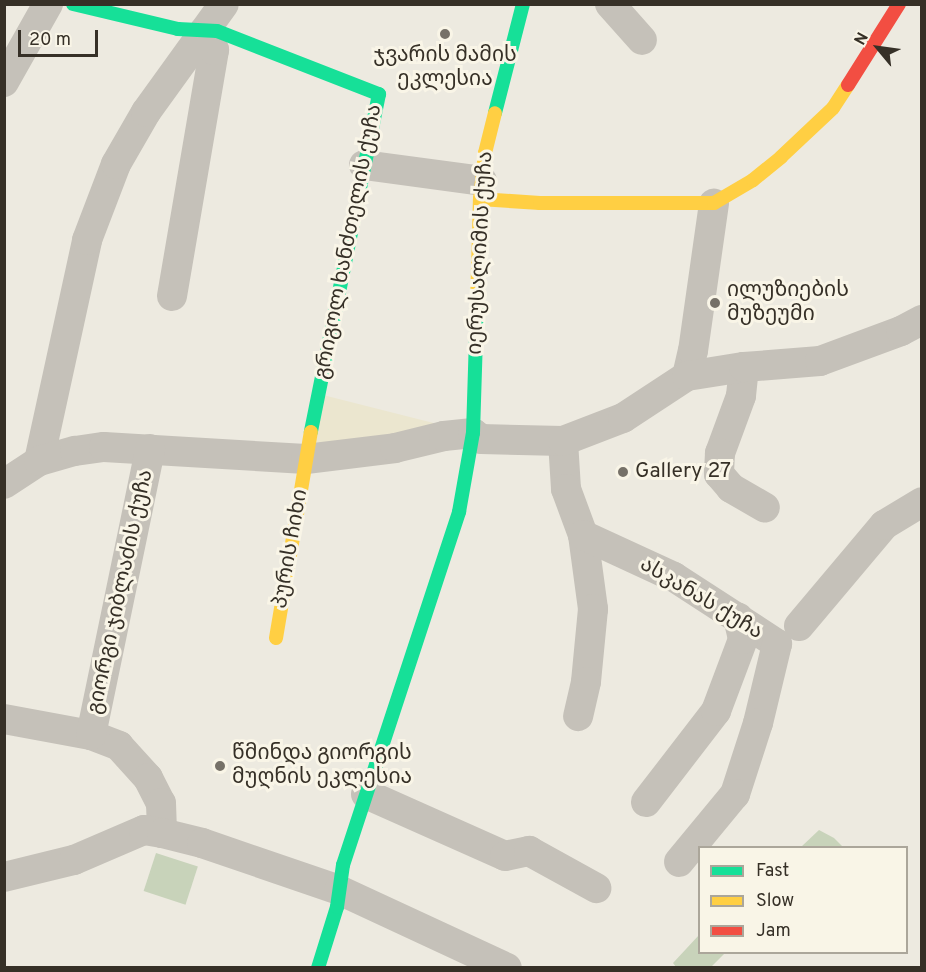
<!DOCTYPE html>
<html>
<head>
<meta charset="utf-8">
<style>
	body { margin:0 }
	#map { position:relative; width:926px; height:972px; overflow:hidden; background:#edeae0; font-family:Overpass,"Noto Sans Georgian",sans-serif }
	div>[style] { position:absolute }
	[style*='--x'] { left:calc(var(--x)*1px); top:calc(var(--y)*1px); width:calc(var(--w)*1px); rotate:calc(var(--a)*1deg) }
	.green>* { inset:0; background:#c8d3ba; transform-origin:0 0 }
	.plaza>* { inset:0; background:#ebe6cf }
	.street>* { height:30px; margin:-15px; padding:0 15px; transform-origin:15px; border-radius:15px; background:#c5c1b9 }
	.fast>* { height:14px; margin:-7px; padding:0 7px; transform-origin:7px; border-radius:7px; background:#16e098 }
	.slow>* { height:14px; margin:-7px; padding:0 7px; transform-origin:7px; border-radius:7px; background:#ffcf43 }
	.jam>* { height:14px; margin:-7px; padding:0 7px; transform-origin:7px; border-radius:7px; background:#f24e42 }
	.dots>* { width:16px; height:16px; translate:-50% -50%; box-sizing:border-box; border:3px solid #f9f5e7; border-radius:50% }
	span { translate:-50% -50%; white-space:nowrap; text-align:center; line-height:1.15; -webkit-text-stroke:6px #f9f5e7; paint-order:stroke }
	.poi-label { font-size:21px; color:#363027 }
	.left { translate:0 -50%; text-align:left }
	.street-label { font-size:21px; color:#363027 }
	.frame { position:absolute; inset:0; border:6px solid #363027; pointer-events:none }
	.legend { position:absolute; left:698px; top:846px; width:210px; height:108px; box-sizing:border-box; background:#f9f5e7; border:2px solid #aba69a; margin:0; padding:8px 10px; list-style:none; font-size:18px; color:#363027 }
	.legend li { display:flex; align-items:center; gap:12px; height:30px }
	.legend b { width:30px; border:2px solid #aba69a }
	.north { position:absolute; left:848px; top:18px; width:60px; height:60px; -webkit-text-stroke:4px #f9f5e7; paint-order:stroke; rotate:299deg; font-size:16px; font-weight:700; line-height:24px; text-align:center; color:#363027 }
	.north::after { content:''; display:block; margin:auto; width:21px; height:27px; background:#363027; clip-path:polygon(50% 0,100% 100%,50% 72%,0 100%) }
	.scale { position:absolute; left:18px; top:30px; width:80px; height:27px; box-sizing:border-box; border:3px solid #363027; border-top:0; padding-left:8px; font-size:18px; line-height:21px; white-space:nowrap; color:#363027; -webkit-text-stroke:4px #f9f5e7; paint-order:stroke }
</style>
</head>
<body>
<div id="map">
	<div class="green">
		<i style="clip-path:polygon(819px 830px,834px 838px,843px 847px,801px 847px)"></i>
		<i style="left:156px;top:853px;width:44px;height:40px;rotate:18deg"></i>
		<i style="clip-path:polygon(699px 935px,700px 952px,725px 953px,711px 967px,676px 967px,673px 963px)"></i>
	</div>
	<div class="plaza">
		<i style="clip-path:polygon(319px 394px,473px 433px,306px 459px)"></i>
	</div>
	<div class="street">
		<i style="--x:610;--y:4;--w:48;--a:48.4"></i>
		<i style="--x:4;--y:82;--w:90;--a:-60.6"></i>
		<i style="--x:364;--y:165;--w:119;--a:7.7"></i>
		<i style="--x:172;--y:296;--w:250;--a:-80.3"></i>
		<i style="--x:214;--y:50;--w:21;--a:-119"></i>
		<i style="--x:744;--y:367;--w:29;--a:96"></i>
		<i style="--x:741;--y:396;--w:61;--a:110.2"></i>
		<i style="--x:720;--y:453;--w:21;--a:93"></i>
		<i style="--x:719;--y:474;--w:18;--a:49"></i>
		<i style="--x:731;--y:488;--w:39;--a:30"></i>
		<i style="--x:687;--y:376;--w:26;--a:-77"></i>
		<i style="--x:693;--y:351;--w:149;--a:-81.9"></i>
		<i style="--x:563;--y:441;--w:48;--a:86.4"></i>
		<i style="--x:566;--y:489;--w:49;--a:69.7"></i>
		<i style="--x:583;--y:535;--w:75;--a:82.3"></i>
		<i style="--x:593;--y:609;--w:73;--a:95.5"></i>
		<i style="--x:586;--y:682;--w:35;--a:103"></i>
		<i style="--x:39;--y:461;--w:226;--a:-77.7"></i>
		<i style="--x:87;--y:240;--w:81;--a:-69.1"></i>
		<i style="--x:116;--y:164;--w:60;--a:-60"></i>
		<i style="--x:146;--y:112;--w:133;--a:-54.2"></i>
		<i style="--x:4;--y:484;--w:42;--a:-33.3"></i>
		<i style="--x:39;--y:461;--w:37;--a:-16"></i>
		<i style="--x:75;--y:451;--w:29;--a:-8"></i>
		<i style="--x:104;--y:447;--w:202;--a:3.4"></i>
		<i style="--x:306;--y:459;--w:90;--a:-7"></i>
		<i style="--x:395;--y:448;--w:50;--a:-13.8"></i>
		<i style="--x:444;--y:436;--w:29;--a:-6"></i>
		<i style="--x:473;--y:433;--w:10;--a:37"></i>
		<i style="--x:481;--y:439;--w:82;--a:1.4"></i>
		<i style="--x:563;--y:441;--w:64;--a:-21"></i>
		<i style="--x:623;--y:418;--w:77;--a:-33.3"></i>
		<i style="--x:687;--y:376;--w:58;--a:-9"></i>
		<i style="--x:744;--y:367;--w:76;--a:-4.5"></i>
		<i style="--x:820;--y:361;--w:86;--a:-20.3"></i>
		<i style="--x:901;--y:331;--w:24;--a:-28"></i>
		<i style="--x:583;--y:535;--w:100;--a:24.8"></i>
		<i style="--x:674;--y:577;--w:123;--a:33"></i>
		<i style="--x:777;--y:644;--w:81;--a:103.5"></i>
		<i style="--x:758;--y:723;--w:75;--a:107.9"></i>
		<i style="--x:735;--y:794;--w:88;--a:129.5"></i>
		<i style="--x:799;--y:626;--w:132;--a:-49.9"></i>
		<i style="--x:884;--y:525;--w:44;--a:-31.2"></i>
		<i style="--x:4;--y:719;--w:88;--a:10.4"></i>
		<i style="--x:91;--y:735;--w:30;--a:21"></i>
		<i style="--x:119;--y:746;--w:43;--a:47.8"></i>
		<i style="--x:148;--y:778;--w:28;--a:63"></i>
		<i style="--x:161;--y:803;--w:30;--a:88"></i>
		<i style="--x:91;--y:735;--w:292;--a:-78.3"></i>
		<i style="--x:366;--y:794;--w:152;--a:24"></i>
		<i style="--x:505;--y:856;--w:25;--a:-12"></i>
		<i style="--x:529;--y:851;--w:77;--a:28.9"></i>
		<i style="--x:646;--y:802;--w:115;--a:-52.4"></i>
		<i style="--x:716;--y:711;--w:77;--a:-69.4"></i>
		<i style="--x:743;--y:639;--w:22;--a:-103"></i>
		<i style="--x:4;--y:877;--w:72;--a:-13.7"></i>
		<i style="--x:74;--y:860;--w:76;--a:-23.2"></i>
		<i style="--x:144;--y:830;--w:18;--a:9"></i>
		<i style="--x:162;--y:833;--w:41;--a:14"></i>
		<i style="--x:202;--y:843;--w:145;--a:18.9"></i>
		<i style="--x:339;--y:890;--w:185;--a:24.9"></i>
	</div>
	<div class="fast">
		<i style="--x:73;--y:4;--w:108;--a:13.4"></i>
		<i style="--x:178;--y:29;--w:39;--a:3"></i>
		<i style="--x:217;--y:31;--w:174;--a:21.3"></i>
		<i style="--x:379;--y:94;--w:345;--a:101.4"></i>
		<i style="--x:495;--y:113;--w:113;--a:-75.6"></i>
		<i style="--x:318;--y:968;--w:64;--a:-72.7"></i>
		<i style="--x:337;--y:907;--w:42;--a:-81.9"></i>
		<i style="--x:343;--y:865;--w:372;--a:-71.8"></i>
		<i style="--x:459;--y:512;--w:80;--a:-80"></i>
		<i style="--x:473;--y:433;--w:129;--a:-88.2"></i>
	</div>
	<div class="slow">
		<i style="--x:480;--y:199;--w:60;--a:3.8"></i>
		<i style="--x:540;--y:203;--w:174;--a:0"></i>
		<i style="--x:714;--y:203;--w:45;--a:-30.5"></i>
		<i style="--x:753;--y:180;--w:36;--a:-39"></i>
		<i style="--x:781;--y:157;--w:71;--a:-43.3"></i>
		<i style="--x:833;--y:108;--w:27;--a:-57"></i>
		<i style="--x:477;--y:304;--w:105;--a:-88.4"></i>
		<i style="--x:480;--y:199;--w:46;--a:-83.8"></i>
		<i style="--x:485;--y:153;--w:41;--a:-76"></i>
		<i style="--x:276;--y:638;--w:209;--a:-80.4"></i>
	</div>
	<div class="jam">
		<i style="--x:848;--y:85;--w:96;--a:-57.8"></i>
	</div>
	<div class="dots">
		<i style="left:445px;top:34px;background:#767168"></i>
		<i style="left:715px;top:303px;background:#767168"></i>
		<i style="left:623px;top:472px;background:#767168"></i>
		<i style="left:220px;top:766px;background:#767168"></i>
	</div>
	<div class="poi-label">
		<span style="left:445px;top:68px">ჯვარის მამის<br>ეკლესია</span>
		<span class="left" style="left:727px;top:303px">ილუზიების<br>მუზეუმი</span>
		<span class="left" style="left:635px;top:472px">Gallery 27</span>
		<span class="left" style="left:232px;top:766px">წმინდა გიორგის<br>მუღნის ეკლესია</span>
	</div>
	<div class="street-label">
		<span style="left:349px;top:242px;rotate:-79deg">გრიგოლ ხანძთელის ქუჩა</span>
		<span style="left:481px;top:253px;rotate:-87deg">იერუსალიმის ქუჩა</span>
		<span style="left:291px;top:549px;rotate:-80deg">პურის ჩიხი</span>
		<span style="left:121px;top:592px;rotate:-78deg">გიორგი ჯიბლაძის ქუჩა</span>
		<span style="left:701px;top:599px;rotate:31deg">ასკანას ქუჩა</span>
	</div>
	<div class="frame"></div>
	<ul class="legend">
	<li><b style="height:8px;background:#16e098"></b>Fast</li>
	<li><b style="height:8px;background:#ffcf43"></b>Slow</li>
	<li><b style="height:8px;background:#f24e42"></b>Jam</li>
	</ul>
	<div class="north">N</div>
	<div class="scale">20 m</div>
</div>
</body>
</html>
